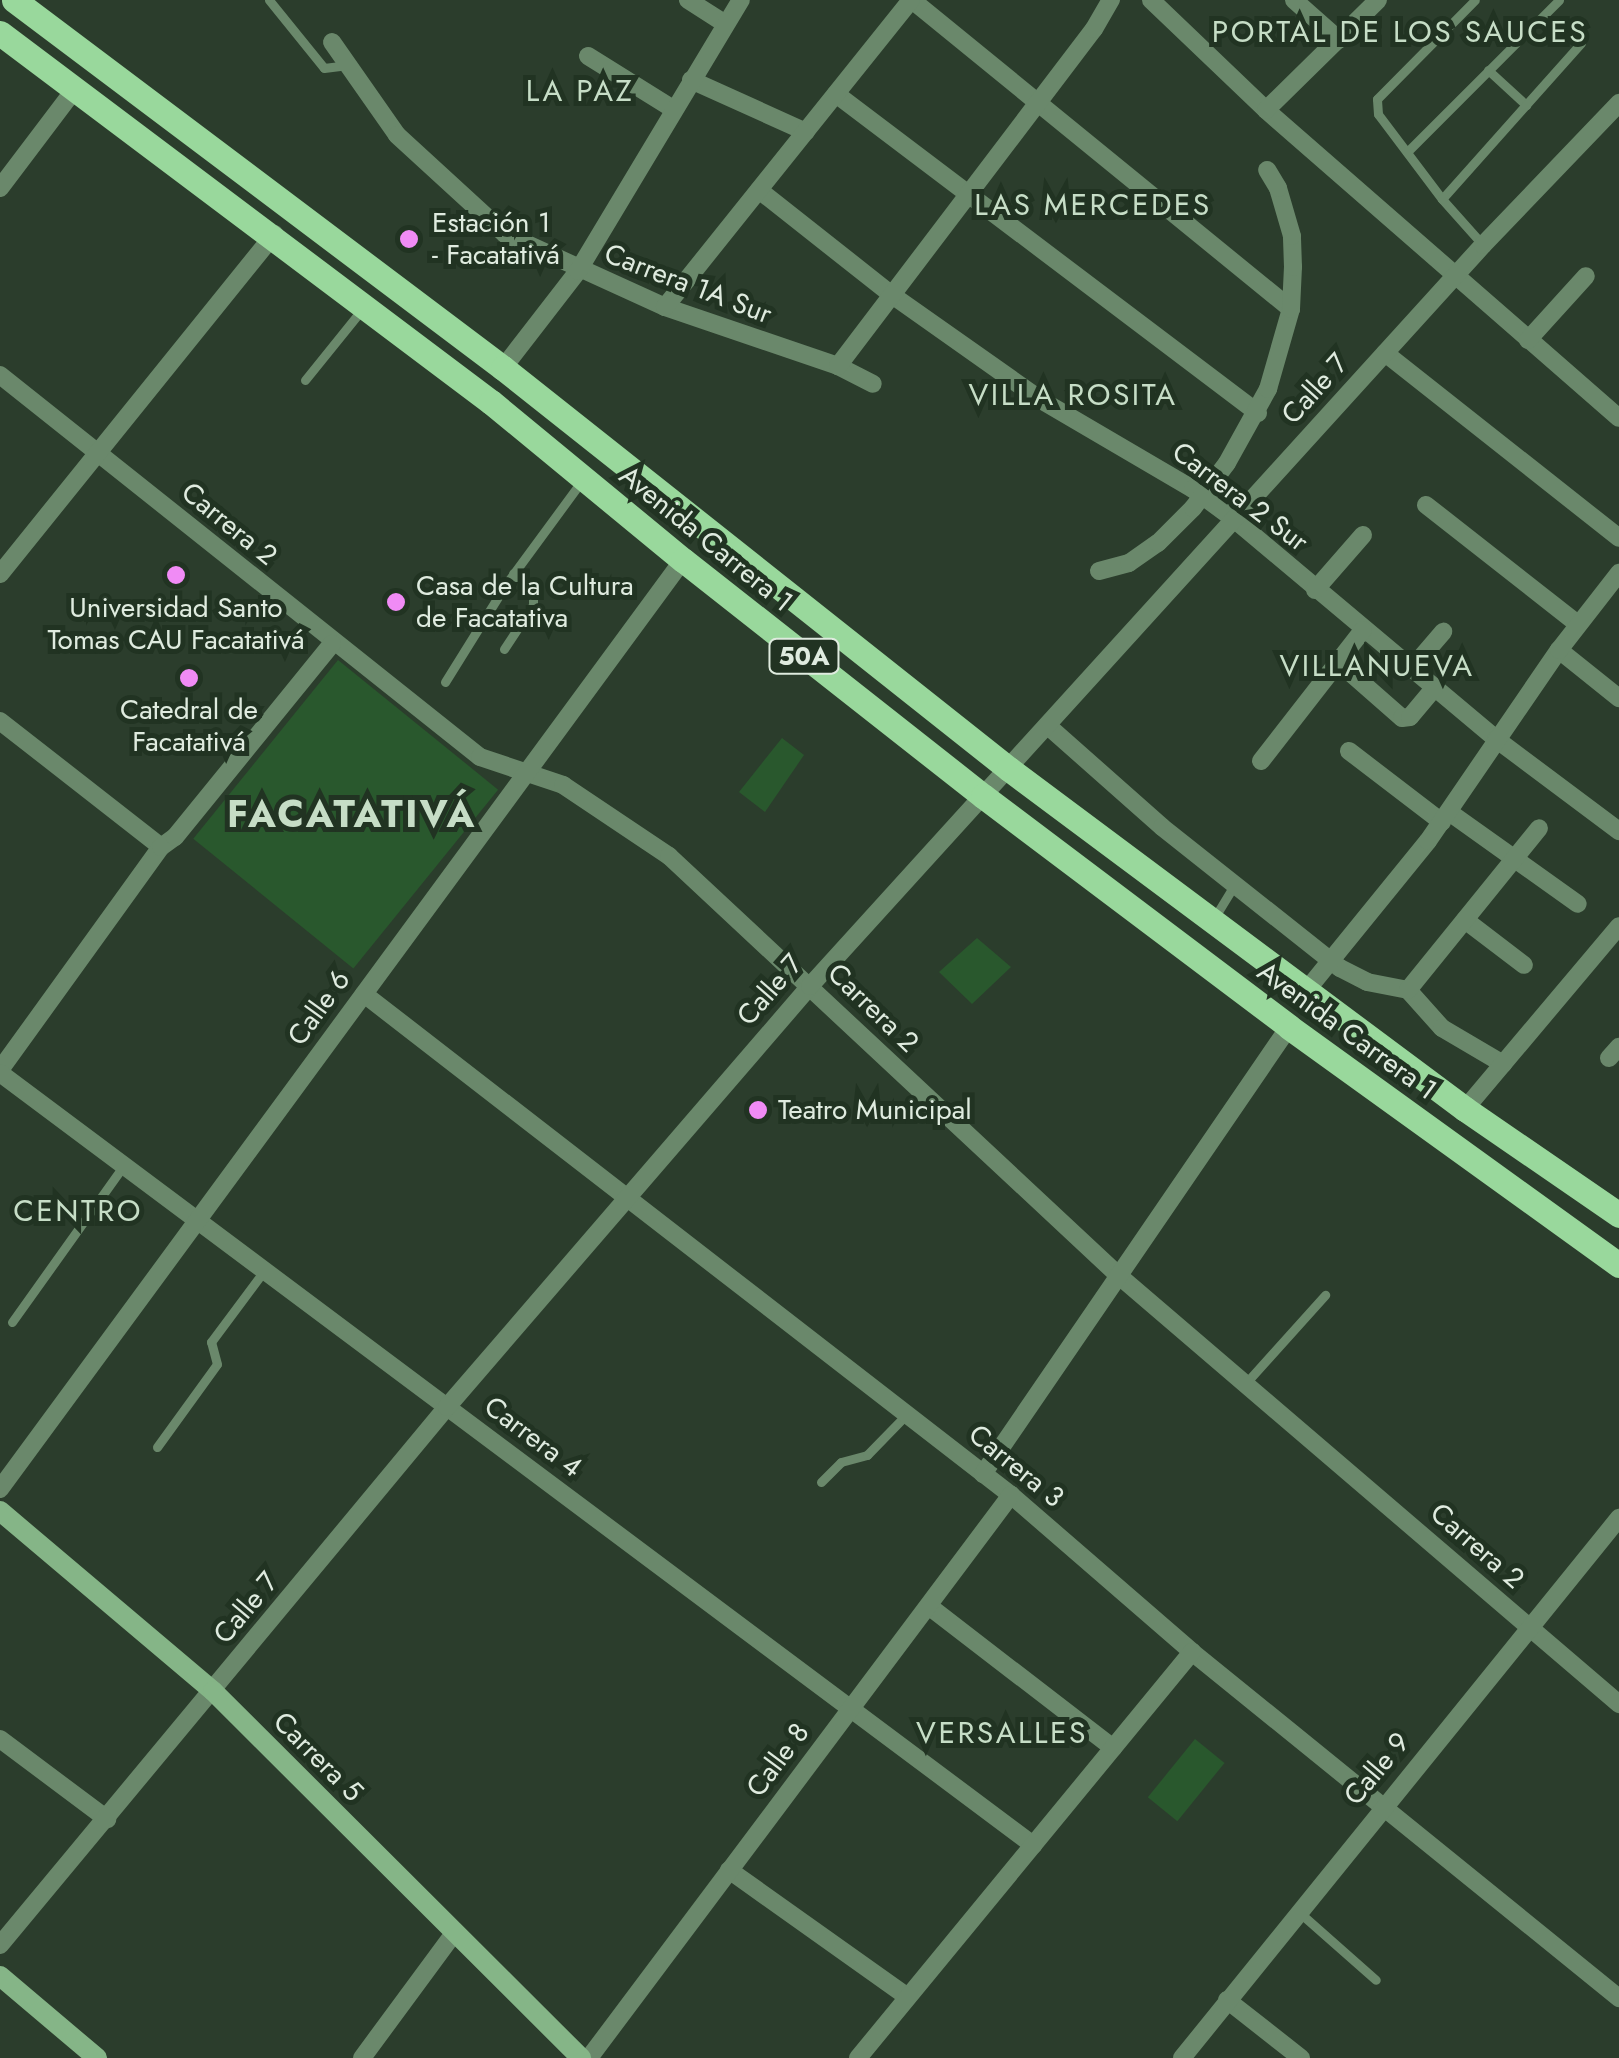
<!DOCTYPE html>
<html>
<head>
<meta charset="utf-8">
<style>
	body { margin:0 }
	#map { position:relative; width:1619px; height:2058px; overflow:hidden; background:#2b3d2c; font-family:Jost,sans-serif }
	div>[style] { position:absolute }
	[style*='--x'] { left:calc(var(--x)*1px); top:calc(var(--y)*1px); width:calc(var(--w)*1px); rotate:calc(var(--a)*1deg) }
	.green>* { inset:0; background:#29582d; transform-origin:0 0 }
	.lane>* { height:9px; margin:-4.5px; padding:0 4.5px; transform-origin:4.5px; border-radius:4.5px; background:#6a886b }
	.street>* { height:18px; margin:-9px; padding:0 9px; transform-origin:9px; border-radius:9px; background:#6a886b }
	.secondary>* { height:20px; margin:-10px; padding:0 10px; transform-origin:10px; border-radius:10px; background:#85b587 }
	.primary>* { height:25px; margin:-12.5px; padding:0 12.5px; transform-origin:12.5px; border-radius:12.5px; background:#99d89c }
	.dots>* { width:28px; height:28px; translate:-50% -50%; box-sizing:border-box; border:5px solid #213322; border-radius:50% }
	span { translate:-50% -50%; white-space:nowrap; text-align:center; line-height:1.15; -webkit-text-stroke:10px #213322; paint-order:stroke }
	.shield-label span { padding:2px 8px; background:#213322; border:2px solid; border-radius:8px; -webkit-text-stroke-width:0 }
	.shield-label { font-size:25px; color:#dfebdf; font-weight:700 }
	.poi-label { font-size:28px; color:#dfebdf }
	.left { translate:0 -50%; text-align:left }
	.street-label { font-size:28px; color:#dfebdf }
	.neighbourhood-label { font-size:30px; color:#c6ddc6; letter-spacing:2.5px }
	.district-label { font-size:38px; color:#c6ddc6; font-weight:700; letter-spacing:2.5px }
</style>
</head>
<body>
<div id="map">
	<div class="green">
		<i style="left:338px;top:660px;width:206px;height:230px;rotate:39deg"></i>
		<i style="clip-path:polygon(782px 738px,804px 755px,765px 812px,739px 792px)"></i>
		<i style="clip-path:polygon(977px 938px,1011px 967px,972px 1004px,939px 972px)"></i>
		<i style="left:1195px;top:1739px;width:38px;height:75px;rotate:39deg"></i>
	</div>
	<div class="lane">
		<i style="--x:269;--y:0;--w:87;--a:51"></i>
		<i style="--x:324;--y:68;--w:24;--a:-7"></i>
		<i style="--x:1488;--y:70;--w:52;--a:42.6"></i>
		<i style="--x:1407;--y:152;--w:215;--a:-45"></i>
		<i style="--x:1442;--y:199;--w:106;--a:-127"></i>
		<i style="--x:1378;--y:114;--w:15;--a:-94"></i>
		<i style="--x:1377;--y:99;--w:139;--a:-45.3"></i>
		<i style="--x:1483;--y:245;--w:62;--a:-131.7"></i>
		<i style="--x:1442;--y:199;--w:209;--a:-48.3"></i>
		<i style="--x:305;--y:380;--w:94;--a:-51.1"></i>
		<i style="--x:504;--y:649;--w:53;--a:-56.6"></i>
		<i style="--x:533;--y:605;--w:12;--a:-90"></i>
		<i style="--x:533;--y:593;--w:28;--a:-135"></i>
		<i style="--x:445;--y:682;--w:115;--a:-58.1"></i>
		<i style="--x:506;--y:584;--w:127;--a:-53.7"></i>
		<i style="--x:1213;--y:920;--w:42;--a:-58.6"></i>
		<i style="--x:12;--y:1322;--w:193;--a:-54.5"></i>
		<i style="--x:1245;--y:1384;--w:120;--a:-48"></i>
		<i style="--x:157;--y:1447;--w:102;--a:-54.1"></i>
		<i style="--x:217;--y:1364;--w:23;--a:-105"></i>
		<i style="--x:211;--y:1342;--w:89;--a:-53.3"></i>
		<i style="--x:821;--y:1482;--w:28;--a:-45"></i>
		<i style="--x:841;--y:1462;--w:27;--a:-15"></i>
		<i style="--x:867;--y:1455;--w:57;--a:-45.7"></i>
		<i style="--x:1300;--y:1913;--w:101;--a:41.4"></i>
	</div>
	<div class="street">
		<i style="--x:688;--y:0;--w:43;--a:32.6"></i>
		<i style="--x:912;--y:0;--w:489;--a:39.2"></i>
		<i style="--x:1151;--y:0;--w:159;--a:43.7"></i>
		<i style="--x:1266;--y:110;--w:468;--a:41.1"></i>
		<i style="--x:1294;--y:0;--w:60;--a:41.6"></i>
		<i style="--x:332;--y:42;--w:113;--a:55"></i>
		<i style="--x:397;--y:135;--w:147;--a:42.5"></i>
		<i style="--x:505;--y:234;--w:176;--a:24.5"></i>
		<i style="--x:665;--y:307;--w:183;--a:18.8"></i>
		<i style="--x:838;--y:366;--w:39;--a:27"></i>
		<i style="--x:588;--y:56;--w:100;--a:31.9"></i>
		<i style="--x:691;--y:80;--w:126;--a:24.3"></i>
		<i style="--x:836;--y:94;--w:529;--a:37.09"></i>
		<i style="--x:1266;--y:110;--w:157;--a:-44.5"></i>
		<i style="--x:0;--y:188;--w:124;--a:-52.9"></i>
		<i style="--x:759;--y:190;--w:169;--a:38.3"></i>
		<i style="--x:892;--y:295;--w:182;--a:35.2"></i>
		<i style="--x:1041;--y:400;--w:176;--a:30.4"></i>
		<i style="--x:1193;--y:489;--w:51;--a:36.2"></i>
		<i style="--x:1234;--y:519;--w:342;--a:40"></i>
		<i style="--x:1496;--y:739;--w:154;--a:36.8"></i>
		<i style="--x:665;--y:307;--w:393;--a:-51.3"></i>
		<i style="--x:1528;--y:340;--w:86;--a:-47.8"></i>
		<i style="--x:1385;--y:353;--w:298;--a:38.3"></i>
		<i style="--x:838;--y:366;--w:423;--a:-52.8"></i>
		<i style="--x:1094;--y:29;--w:34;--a:-60"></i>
		<i style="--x:503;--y:368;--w:123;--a:-52.3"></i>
		<i style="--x:578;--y:271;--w:316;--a:-59"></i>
		<i style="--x:0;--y:375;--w:613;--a:38.51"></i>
		<i style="--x:480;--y:757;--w:88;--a:18.6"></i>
		<i style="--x:563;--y:785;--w:128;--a:33.8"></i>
		<i style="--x:669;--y:856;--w:614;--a:43.02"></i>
		<i style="--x:1118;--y:1275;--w:660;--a:40.57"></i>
		<i style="--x:1426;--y:505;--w:193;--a:38.1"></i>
		<i style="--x:1099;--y:571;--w:31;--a:-15"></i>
		<i style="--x:1129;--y:563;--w:35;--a:-35"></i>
		<i style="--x:1158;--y:543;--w:49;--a:-45"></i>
		<i style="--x:1193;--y:508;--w:56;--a:-52.9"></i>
		<i style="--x:1227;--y:463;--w:85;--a:-61"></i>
		<i style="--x:1268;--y:389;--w:83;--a:-74"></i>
		<i style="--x:1291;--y:309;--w:42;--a:-87.3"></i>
		<i style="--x:1293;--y:267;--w:31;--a:-92"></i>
		<i style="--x:1292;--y:236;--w:50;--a:-106.3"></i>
		<i style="--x:1278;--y:188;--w:21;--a:-121"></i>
		<i style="--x:0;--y:574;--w:437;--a:-51.1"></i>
		<i style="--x:1315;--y:590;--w:73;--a:-48.9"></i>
		<i style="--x:1559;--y:650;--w:77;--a:38.7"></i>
		<i style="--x:1337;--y:661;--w:86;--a:41.2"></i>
		<i style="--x:1402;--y:718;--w:8;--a:-7"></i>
		<i style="--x:1410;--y:717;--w:38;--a:-50"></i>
		<i style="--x:1412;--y:668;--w:48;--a:-49.3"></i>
		<i style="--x:0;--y:721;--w:204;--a:38"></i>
		<i style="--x:1048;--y:726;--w:152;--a:41.5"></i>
		<i style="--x:1162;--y:827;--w:227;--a:38.4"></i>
		<i style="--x:1340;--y:968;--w:30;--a:27"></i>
		<i style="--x:1367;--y:982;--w:42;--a:11"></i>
		<i style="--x:1408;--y:990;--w:51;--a:48.2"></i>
		<i style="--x:1442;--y:1028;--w:71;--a:30.5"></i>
		<i style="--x:1349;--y:751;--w:117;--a:37.4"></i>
		<i style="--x:1261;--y:761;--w:166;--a:-52.1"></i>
		<i style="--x:1449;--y:812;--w:158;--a:35.5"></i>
		<i style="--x:1465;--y:920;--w:74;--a:37.3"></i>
		<i style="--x:1408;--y:990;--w:208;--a:-51"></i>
		<i style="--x:1306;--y:991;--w:193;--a:-50.9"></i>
		<i style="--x:1428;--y:841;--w:232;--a:-55.6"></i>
		<i style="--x:1559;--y:650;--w:98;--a:-52.1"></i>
		<i style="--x:364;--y:994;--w:818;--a:37.75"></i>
		<i style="--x:1011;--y:1495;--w:240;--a:40.9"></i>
		<i style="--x:1192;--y:1652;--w:550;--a:39.02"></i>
		<i style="--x:1609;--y:1058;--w:15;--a:-48"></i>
		<i style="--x:0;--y:1070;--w:275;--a:-54.2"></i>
		<i style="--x:161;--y:847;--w:17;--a:-36"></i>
		<i style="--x:175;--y:837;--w:249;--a:-50.9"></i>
		<i style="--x:0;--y:1073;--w:1290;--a:36.77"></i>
		<i style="--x:1465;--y:1109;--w:239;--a:-49.9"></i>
		<i style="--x:983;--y:1474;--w:542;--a:-55.61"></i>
		<i style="--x:0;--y:1489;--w:1153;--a:-53.68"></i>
		<i style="--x:930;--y:1607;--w:231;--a:37.6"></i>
		<i style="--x:0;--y:1739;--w:134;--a:36.8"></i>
		<i style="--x:729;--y:1870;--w:219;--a:35.4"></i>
		<i style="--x:0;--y:1945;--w:699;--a:-50.28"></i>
		<i style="--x:447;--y:1407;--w:556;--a:-49.23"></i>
		<i style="--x:810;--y:986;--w:1001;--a:-47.75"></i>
		<i style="--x:1483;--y:245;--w:197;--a:-46.2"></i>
		<i style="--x:1227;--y:2000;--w:94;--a:38.1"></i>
		<i style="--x:362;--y:2058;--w:155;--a:-53.6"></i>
		<i style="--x:589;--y:2058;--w:704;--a:-53.15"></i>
		<i style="--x:858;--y:2058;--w:526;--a:-50.56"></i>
		<i style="--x:1182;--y:2058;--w:695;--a:-51.02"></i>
	</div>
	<div class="secondary">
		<i style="--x:0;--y:1511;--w:279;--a:40.2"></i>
		<i style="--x:213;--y:1691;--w:520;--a:44.92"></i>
		<i style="--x:0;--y:1976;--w:127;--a:40.2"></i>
	</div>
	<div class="primary">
		<i style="--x:14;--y:0;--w:612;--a:36.96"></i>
		<i style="--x:503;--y:368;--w:646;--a:38.4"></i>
		<i style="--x:1009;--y:769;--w:569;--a:36.71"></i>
		<i style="--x:1465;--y:1109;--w:187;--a:34.5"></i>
		<i style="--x:0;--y:33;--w:614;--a:36.93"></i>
		<i style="--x:491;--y:402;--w:249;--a:39.5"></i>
		<i style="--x:683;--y:560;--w:382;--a:38.2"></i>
		<i style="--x:983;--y:796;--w:383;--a:37"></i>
		<i style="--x:1289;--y:1027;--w:407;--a:35.8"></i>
	</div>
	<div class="dots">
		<i style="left:409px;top:239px;background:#f08bf5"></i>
		<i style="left:176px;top:575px;background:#f08bf5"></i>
		<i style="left:396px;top:602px;background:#f08bf5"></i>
		<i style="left:189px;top:678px;background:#f08bf5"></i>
		<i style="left:758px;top:1110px;background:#f08bf5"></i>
	</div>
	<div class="shield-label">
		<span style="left:804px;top:656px">50A</span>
	</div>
	<div class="poi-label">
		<span class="left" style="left:432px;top:239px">Estación 1<br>- Facatativá</span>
		<span class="left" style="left:416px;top:602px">Casa de la Cultura<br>de Facatativa</span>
		<span style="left:176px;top:624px">Universidad Santo<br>Tomas CAU Facatativá</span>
		<span style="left:189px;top:726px">Catedral de<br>Facatativá</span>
		<span class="left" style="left:778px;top:1110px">Teatro Municipal</span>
	</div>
	<div class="street-label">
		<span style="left:688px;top:284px;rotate:21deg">Carrera 1A Sur</span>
		<span style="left:1315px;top:389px;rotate:-48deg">Calle 7</span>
		<span style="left:1240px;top:497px;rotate:37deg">Carrera 2 Sur</span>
		<span style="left:229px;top:524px;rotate:39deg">Carrera 2</span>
		<span style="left:706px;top:539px;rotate:39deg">Avenida Carrera 1</span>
		<span style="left:770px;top:990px;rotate:-49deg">Calle 7</span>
		<span style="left:319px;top:1008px;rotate:-54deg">Calle 6</span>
		<span style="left:873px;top:1008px;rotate:44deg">Carrera 2</span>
		<span style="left:1347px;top:1031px;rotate:36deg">Avenida Carrera 1</span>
		<span style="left:533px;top:1437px;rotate:37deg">Carrera 4</span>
		<span style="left:1016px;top:1466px;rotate:39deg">Carrera 3</span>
		<span style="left:1477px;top:1546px;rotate:41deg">Carrera 2</span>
		<span style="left:246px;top:1608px;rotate:-50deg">Calle 7</span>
		<span style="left:318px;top:1757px;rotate:45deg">Carrera 5</span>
		<span style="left:778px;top:1760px;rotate:-53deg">Calle 8</span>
		<span style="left:1377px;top:1769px;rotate:-50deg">Calle 9</span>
	</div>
	<div class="neighbourhood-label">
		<span style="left:1400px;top:32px">PORTAL DE LOS SAUCES</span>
		<span style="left:580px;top:91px">LA PAZ</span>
		<span style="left:1093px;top:205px">LAS MERCEDES</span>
		<span style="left:1073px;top:395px">VILLA ROSITA</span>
		<span style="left:1377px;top:666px">VILLANUEVA</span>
		<span style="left:78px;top:1211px">CENTRO</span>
		<span style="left:1002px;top:1733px">VERSALLES</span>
	</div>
	<div class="district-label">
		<span style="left:352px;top:814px">FACATATIVÁ</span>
	</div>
</div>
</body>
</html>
